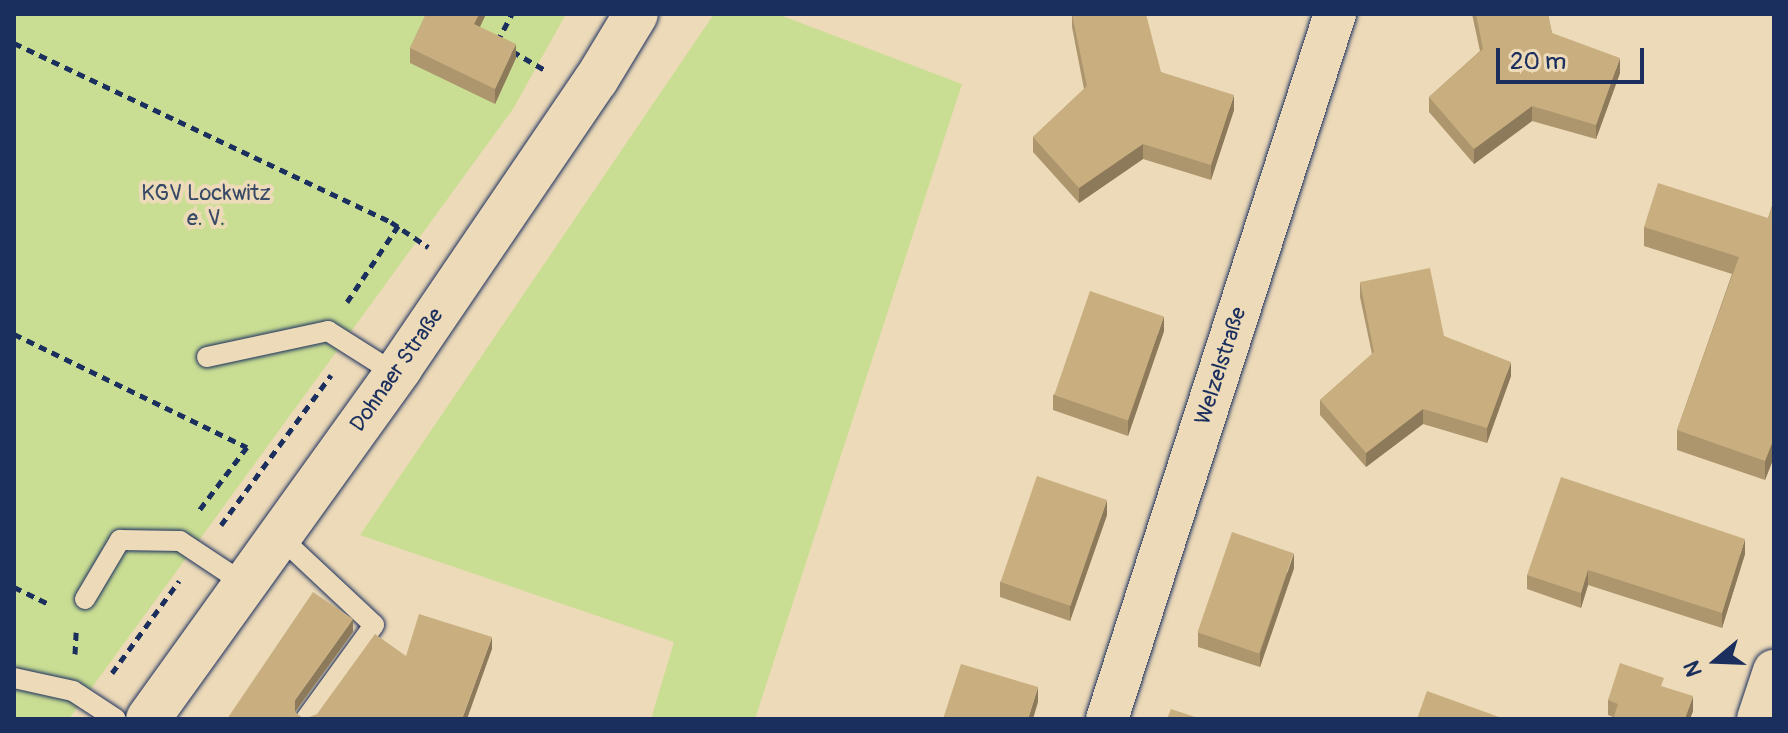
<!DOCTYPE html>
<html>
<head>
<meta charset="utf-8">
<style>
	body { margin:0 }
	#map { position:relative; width:1788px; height:733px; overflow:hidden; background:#eddab8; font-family:Pangolin,sans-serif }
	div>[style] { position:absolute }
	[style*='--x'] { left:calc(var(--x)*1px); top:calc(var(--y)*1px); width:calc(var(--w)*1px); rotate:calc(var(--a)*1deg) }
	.green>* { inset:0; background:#cade93 }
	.path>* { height:5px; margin-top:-2.5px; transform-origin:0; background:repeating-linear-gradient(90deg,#1b2f5e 0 8px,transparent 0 14px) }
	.roads { filter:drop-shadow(0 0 2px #1b2f5e) drop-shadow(0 0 2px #1b2f5e) }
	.service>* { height:20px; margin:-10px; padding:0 10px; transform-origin:10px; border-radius:10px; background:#eddab8 }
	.minor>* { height:42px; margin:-21px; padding:0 21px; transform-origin:21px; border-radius:21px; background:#eddab8 }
	.secondary>* { height:44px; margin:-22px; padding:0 22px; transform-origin:22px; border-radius:22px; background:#eddab8 }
	.wall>* { inset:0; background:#ad966e }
	.shaded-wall>* { inset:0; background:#8d7a5a }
	.building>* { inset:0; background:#c9af80; transform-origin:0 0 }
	span { translate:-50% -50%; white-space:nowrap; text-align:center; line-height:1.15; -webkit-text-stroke:8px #eddab8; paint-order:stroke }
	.park-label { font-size:22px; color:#354966 }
	.street-label { font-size:22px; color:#1b2f5e }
	.frame { position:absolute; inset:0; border:16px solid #1b2f5e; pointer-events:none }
	.north { position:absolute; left:1676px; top:621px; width:80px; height:80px; -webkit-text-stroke:6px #eddab8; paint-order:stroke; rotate:251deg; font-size:22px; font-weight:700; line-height:32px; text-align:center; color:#1b2f5e }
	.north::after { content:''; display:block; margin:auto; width:28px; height:36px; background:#1b2f5e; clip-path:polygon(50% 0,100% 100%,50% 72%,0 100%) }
	.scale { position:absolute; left:1496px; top:48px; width:148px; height:36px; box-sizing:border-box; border:4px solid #1b2f5e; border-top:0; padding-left:10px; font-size:24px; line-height:28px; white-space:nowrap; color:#1b2f5e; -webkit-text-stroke:6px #eddab8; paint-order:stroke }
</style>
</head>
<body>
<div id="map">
	<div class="green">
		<i style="clip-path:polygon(14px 14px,566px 14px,513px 109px,69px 719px,14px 719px)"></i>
		<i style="clip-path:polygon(714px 14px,777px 14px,962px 84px,755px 719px,651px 719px,674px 642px,360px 535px)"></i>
	</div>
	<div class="path">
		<i style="--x:497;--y:42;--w:32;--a:-62"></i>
		<i style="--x:14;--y:43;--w:417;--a:25.4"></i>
		<i style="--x:391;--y:222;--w:45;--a:34"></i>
		<i style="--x:512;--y:51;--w:38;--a:30"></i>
		<i style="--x:347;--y:302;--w:92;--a:-56.1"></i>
		<i style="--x:14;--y:334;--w:259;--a:25.9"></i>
		<i style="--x:247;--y:447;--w:83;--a:127.1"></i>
		<i style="--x:221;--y:525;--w:186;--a:-53.7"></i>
		<i style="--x:14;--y:587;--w:41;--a:25.9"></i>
		<i style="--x:75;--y:654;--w:22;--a:-87"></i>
		<i style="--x:112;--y:673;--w:114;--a:-53.9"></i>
	</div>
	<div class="roads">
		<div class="service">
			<i style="--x:207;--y:357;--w:124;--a:-12.1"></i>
			<i style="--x:328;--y:331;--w:80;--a:32.3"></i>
			<i style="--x:279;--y:536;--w:130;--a:43.1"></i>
			<i style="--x:374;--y:625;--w:116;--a:125.9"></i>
			<i style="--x:85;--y:599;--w:69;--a:-59.3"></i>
			<i style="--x:120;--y:540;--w:60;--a:1"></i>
			<i style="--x:180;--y:541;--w:78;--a:33.5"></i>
			<i style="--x:14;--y:678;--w:60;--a:12.4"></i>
			<i style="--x:73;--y:691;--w:51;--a:33.1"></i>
		</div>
		<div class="minor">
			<i style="--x:1107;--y:719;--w:741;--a:-72.08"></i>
			<i style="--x:1758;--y:719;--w:51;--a:-71.6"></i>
		</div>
		<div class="secondary">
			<i style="--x:148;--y:719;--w:432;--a:-54.3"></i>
			<i style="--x:400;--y:368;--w:348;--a:-55.8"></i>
			<i style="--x:596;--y:80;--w:77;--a:-58.8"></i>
		</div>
	</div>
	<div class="wall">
		<i style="clip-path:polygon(426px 14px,486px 14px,480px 27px,516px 58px,495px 104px,410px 63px,410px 48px)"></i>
		<i style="clip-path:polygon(1072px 14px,1161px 72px,1234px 110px,1211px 180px,1143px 159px,1079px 203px,1033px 152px,1033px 137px,1084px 89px,1072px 27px)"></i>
		<i style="clip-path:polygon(1472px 14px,1548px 14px,1552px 33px,1620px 73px,1596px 139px,1532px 121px,1474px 164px,1429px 112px,1429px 97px,1480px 51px)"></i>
		<i style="clip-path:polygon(1774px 200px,1774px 457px,1765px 480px,1677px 450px,1677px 430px,1732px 274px,1644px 246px,1644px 227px,1768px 218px)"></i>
		<i style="clip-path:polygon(1360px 282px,1444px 336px,1511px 376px,1487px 443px,1423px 424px,1366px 467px,1320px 415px,1320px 400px,1372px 354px,1360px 297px)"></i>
		<i style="clip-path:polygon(1164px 331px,1128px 436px,1053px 410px,1053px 395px)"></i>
		<i style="clip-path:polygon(1107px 515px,1070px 621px,1000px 597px,1000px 582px)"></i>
		<i style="clip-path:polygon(1745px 554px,1722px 628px,1588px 585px,1581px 608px,1527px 589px,1527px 575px)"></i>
		<i style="clip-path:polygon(1294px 568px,1260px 667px,1198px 647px,1198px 632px)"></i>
		<i style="clip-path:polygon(1664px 687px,1693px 711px,1690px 719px,1613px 719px,1613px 717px,1608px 715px,1608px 700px)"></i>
	</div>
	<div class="shaded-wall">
		<i style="clip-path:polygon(479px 14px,486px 14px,474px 39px,474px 24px)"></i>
		<i style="clip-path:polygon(516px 44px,516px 58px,495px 104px,495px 89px)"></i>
		<i style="clip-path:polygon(1620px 58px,1620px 73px,1596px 139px,1596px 125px)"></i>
		<i style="clip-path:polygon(1234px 95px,1234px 110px,1211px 180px,1211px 165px)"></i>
		<i style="clip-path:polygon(1532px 106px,1532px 121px,1474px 164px,1474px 149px)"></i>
		<i style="clip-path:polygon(1143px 144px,1143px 159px,1079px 203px,1079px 188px)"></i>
		<i style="clip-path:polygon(1164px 316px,1164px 331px,1128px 436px,1128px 421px)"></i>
		<i style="clip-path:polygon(1511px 362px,1511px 376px,1487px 443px,1487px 428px)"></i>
		<i style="clip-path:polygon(1423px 409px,1423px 424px,1366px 467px,1366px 453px)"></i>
		<i style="clip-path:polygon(1774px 438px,1774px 457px,1765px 480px,1765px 461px)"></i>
		<i style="clip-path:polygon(1107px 500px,1107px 515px,1070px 621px,1070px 606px)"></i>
		<i style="clip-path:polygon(1745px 539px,1745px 554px,1722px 628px,1722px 613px)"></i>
		<i style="clip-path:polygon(1294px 553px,1294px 568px,1260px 667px,1260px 653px)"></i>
		<i style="clip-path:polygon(1588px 570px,1588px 585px,1581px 608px,1581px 593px)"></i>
		<i style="clip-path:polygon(353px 619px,353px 632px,295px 712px,295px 700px)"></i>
		<i style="clip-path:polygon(492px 637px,492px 649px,467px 719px,462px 719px)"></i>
		<i style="clip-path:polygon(1038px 687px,1038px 702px,1033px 719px,1028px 719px)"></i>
		<i style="clip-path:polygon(1693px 696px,1693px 711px,1690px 719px,1685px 719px)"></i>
	</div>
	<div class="building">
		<i style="clip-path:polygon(426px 14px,479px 14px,474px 24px,516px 44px,495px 89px,410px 48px)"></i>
		<i style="clip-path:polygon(1072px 14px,1146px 14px,1161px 72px,1234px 95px,1211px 165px,1143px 144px,1079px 188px,1033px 137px,1087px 86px)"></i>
		<i style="clip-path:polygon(1476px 14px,1548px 14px,1552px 33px,1620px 58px,1596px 125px,1532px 106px,1474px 149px,1429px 97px,1483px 49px)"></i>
		<i style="clip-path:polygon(1658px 183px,1768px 218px,1774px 200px,1774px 438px,1765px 461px,1677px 430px,1739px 257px,1644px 227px)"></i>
		<i style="clip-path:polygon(1430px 268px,1444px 336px,1511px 362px,1487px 428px,1423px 409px,1366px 453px,1320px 400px,1374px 352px,1360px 282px)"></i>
		<i style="left:1090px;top:291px;width:78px;height:110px;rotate:19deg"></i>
		<i style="left:1037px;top:476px;width:74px;height:112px;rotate:19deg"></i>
		<i style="clip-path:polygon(1561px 477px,1745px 539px,1722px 613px,1588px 570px,1581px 593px,1527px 575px)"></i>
		<i style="left:1232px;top:532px;width:65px;height:106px;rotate:19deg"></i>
		<i style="clip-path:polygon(313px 592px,353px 619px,295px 700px,295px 712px,304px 719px,227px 719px)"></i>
		<i style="clip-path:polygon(419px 614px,492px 637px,462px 719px,304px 719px,317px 714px,375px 634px,406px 656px)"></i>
		<i style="clip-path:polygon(1620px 663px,1664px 678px,1661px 686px,1693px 696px,1685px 719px,1613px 719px,1618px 704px,1608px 700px)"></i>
		<i style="clip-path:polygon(961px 664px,1038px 687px,1028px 719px,943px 719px)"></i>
		<i style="clip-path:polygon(1427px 691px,1499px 717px,1498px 719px,1417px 719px)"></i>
		<i style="clip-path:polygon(1171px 709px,1201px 719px,1167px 719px)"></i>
	</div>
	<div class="park-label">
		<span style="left:206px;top:206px">KGV Lockwitz<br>e. V.</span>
	</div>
	<div class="street-label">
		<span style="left:1221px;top:366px;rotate:-72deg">Welzelstraße</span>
		<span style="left:397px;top:370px;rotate:-55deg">Dohnaer Straße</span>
	</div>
	<div class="frame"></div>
	<div class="north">N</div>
	<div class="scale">20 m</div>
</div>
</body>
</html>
